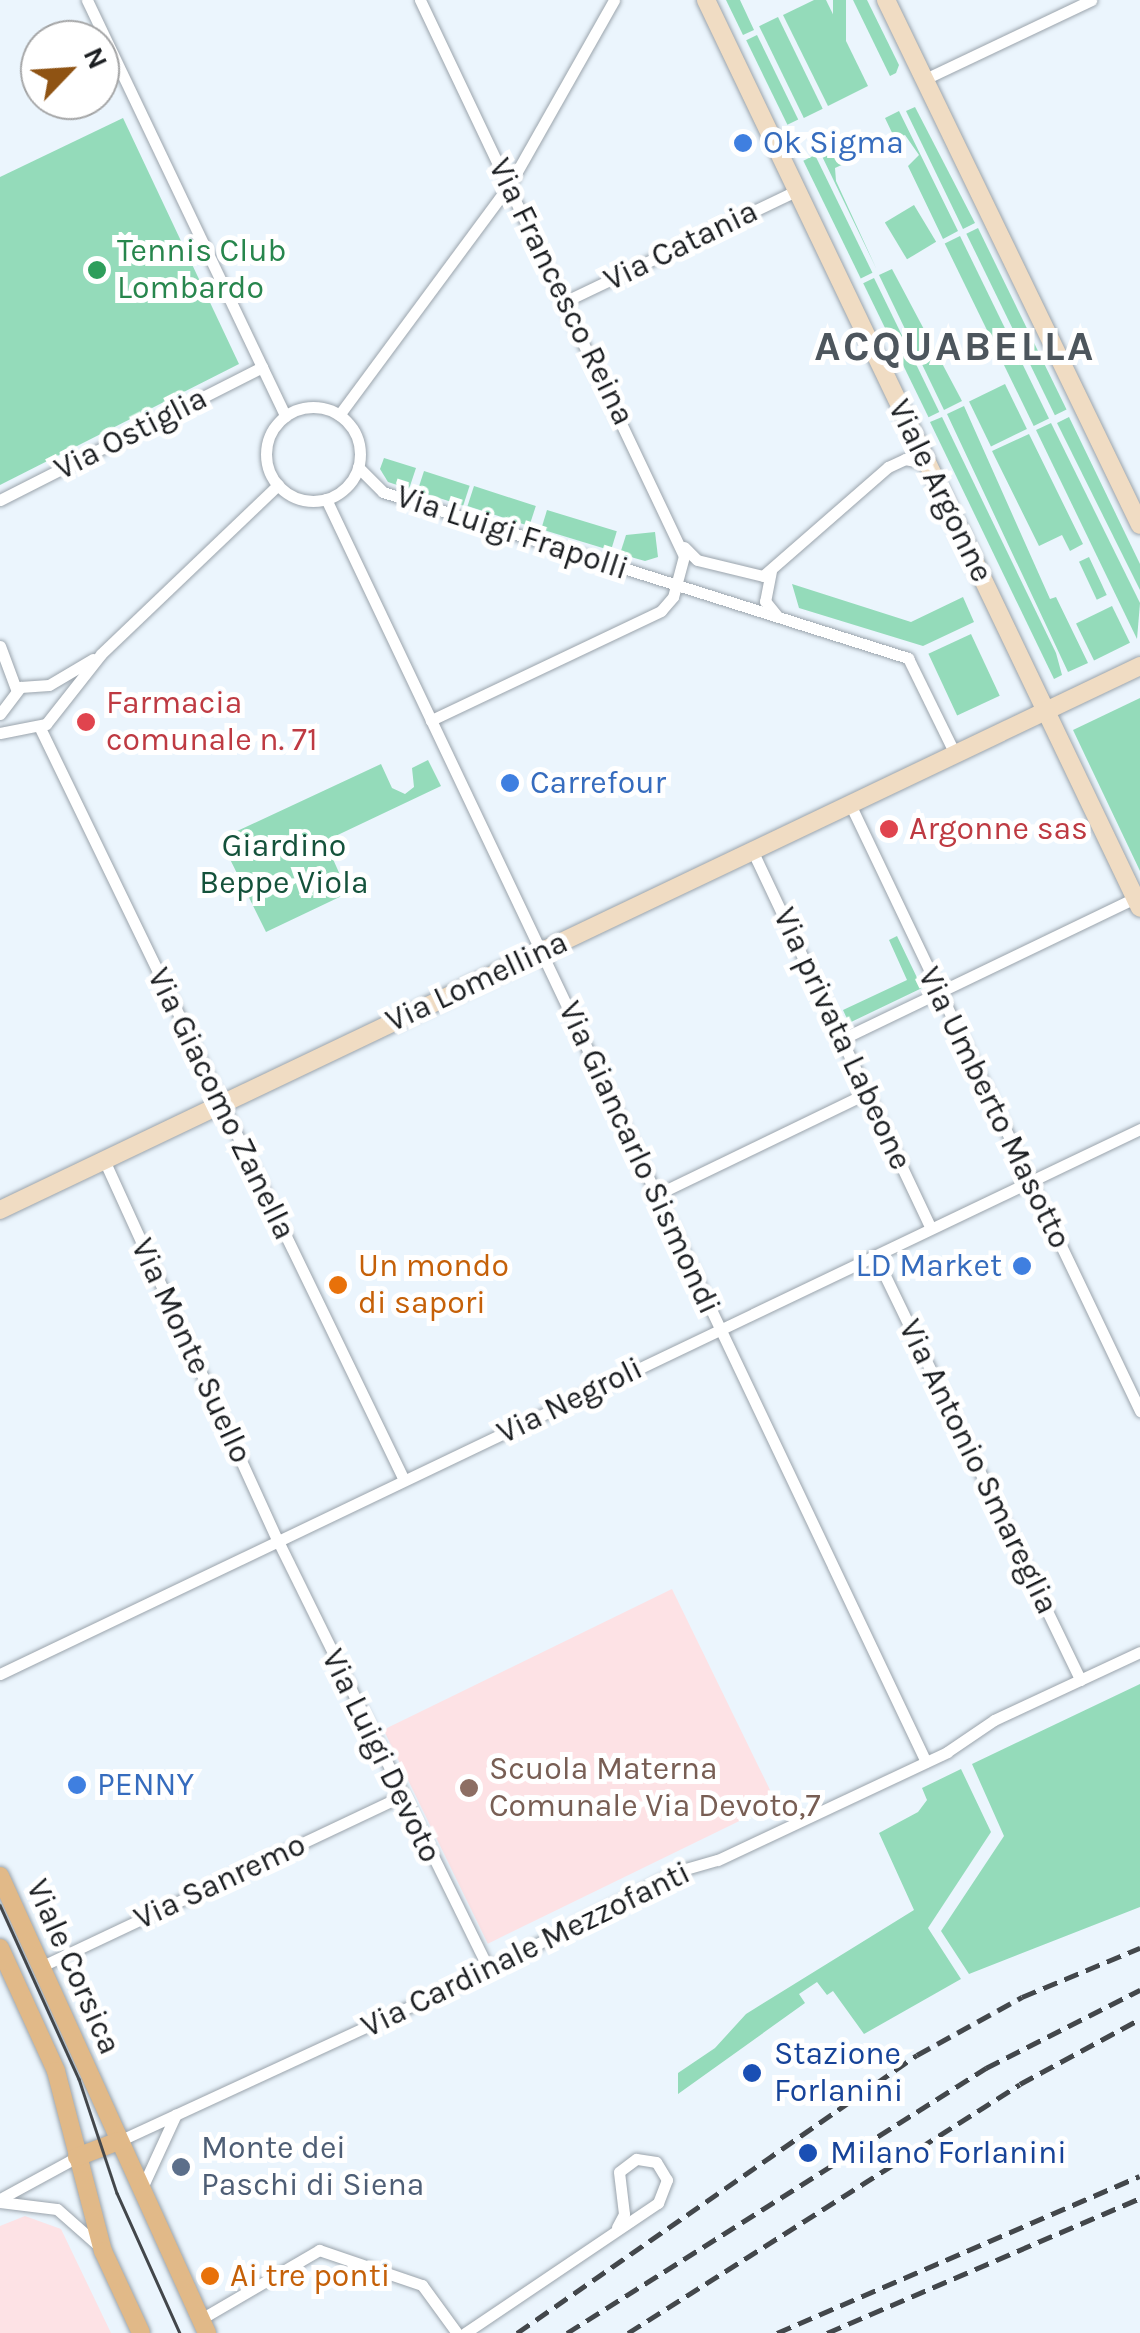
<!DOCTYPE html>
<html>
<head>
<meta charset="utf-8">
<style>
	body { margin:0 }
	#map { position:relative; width:1140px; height:2333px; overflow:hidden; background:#ebf5fd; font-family:Karla,sans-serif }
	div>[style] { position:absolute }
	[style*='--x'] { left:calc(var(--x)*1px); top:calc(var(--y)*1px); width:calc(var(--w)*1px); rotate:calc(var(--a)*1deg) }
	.education>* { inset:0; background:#fde2e5; transform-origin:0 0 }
	.green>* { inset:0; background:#94dbba; transform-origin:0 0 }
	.roads { filter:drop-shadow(0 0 2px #9ba4ac) drop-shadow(0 0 2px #9ba4ac) }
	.street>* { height:11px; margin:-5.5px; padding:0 5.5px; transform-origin:5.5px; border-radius:5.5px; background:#fff }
	.street>.ring { margin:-5.5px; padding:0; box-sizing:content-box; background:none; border:11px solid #fff; border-radius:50% }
	.secondary>* { height:18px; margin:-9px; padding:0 9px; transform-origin:9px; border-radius:9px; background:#f0dcc3 }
	.primary>* { height:18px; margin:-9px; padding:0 9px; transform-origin:9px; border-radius:9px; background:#e1b988 }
	.tram>* { height:2.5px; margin:-1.25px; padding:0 1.25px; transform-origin:1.25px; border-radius:1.25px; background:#43474b }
	.rail>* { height:5px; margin-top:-2.5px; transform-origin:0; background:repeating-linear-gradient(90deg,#43474b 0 15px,transparent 0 23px) }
	.dots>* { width:28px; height:28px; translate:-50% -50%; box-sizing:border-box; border:5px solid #fff; border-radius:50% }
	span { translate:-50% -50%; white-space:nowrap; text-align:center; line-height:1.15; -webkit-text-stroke:10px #fff; paint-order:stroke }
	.shop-label { font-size:32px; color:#366cbe }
	.left { translate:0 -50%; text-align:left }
	.right { translate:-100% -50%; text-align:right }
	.street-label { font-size:32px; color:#1b1e21 }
	.leisure-label { font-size:32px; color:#27864d }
	.health-label { font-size:32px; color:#be3a42 }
	.park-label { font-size:32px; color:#14523b }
	.food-label { font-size:32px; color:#c56008 }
	.education-label { font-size:32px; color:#785e54 }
	.transit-label { font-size:32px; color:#164399 }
	.service-label { font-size:32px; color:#4e5e75 }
	.district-label { font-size:42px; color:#4d565d; font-weight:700; letter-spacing:2.5px }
	.north { position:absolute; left:20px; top:20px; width:100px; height:100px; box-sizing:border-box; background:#fff; border:2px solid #a4a5a6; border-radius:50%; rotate:65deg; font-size:28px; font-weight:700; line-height:40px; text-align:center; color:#1b1e21 }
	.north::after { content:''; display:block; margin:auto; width:35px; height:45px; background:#8f5313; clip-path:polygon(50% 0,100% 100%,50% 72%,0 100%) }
</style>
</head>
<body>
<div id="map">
	<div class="education">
		<i style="left:672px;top:1589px;width:238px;height:321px;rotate:64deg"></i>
		<i style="clip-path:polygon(25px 2216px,61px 2229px,111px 2333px,0 2333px,0 2226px)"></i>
	</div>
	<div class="green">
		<i style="clip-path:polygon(726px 0,740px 0,754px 30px,743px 35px)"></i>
		<i style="clip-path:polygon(814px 0,826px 0,868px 86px,828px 106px,783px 15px)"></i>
		<i style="left:833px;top:0;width:13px;height:93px"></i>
		<i style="clip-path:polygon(853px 0,867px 0,899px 65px,896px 73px,890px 76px)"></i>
		<i style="left:778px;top:17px;width:102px;height:21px;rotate:64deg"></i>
		<i style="left:757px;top:35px;width:94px;height:12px;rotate:64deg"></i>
		<i style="clip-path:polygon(915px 107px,975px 223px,963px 229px,906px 111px)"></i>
		<i style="clip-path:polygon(899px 111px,958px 231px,943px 239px,908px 166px,919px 155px,905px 135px,895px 139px,885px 118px)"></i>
		<i style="clip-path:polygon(123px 118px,239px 364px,0 485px,0 177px)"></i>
		<i style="clip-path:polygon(836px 141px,846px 163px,835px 168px,836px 181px,877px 270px,819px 150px)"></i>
		<i style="left:815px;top:155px;width:131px;height:13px;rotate:64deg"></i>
		<i style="left:914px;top:205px;width:43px;height:34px;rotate:59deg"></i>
		<i style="left:978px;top:228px;width:202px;height:13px;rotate:64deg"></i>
		<i style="left:960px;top:236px;width:203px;height:17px;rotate:64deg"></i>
		<i style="clip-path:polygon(892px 269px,962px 401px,944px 410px,879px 275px)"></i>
		<i style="left:874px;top:278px;width:149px;height:12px;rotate:64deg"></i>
		<i style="left:1005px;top:384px;width:50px;height:40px;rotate:64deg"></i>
		<i style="clip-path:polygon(964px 406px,1050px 599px,1056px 597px,1088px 663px,1068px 672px,947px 414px)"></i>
		<i style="clip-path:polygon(942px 417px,1056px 653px,1062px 675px,1054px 679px,930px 422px)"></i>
		<i style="clip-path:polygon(1069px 417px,1140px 564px,1140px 590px,1057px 423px)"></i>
		<i style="clip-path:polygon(1051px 423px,1140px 603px,1137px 639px,1036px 430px)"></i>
		<i style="clip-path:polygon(1029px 434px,1083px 544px,1070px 551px,1062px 535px,1039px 546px,992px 451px)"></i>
		<i style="clip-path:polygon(384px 458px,416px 468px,409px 489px,388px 482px,380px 469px)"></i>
		<i style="left:424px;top:471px;width:48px;height:21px;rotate:18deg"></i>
		<i style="left:474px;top:486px;width:65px;height:21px;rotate:18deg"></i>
		<i style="left:547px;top:510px;width:73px;height:20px;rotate:17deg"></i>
		<i style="clip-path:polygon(655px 532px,658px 557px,645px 561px,620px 554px,626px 535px)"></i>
		<i style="left:1089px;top:557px;width:42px;height:11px;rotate:65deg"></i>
		<i style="clip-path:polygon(792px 584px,911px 622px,963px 597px,974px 622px,923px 646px,799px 608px)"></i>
		<i style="left:1112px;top:606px;width:41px;height:40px;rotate:64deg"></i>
		<i style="left:971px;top:634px;width:68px;height:47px;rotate:65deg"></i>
		<i style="clip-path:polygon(1140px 698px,1140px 871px,1073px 730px)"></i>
		<i style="clip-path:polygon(428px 760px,441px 786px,325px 841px,348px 893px,266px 932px,220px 839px,381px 764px,392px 788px,405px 794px,414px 787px,412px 768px)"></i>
		<i style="clip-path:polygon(897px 936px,922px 988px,849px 1023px,843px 1010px,907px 980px,889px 940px)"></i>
		<i style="clip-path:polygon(1140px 1684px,1140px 1907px,969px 1974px,941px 1931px,1004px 1836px,972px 1764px)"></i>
		<i style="clip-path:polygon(961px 1769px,991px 1832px,928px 1928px,961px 1979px,864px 2034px,833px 1991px,827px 1995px,817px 1982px,799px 1994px,805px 2003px,678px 2094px,678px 2073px,715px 2048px,746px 2014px,914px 1910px,879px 1833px,918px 1812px,927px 1800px,922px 1788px)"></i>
	</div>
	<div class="roads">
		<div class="street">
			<i style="--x:87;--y:0;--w:461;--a:64.5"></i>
			<i style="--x:420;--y:0;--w:615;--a:64.6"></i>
			<i style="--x:684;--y:556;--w:42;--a:105"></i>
			<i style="--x:673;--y:597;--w:18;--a:131"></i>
			<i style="--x:661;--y:611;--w:255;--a:154.6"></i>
			<i style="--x:925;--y:79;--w:184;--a:-25.4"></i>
			<i style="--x:566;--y:301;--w:255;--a:-25.6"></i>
			<i class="ring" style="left:266px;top:407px;width:83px;height:83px"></i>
			<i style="--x:339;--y:415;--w:287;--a:-53.5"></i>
			<i style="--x:510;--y:184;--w:211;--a:-60.5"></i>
			<i style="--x:358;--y:467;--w:35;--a:45"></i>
			<i style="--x:383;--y:492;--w:551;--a:17.55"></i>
			<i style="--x:908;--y:658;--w:107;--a:63.9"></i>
			<i style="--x:326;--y:499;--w:1398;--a:64.59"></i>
			<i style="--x:0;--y:500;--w:294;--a:-26.9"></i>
			<i style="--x:684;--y:547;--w:18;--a:45"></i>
			<i style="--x:697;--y:560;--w:68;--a:13.6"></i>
			<i style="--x:763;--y:576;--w:166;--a:-41.1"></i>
			<i style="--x:888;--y:467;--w:19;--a:-25"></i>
			<i style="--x:905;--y:459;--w:21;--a:11"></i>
			<i style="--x:771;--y:571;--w:31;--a:101"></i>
			<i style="--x:765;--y:601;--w:19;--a:51"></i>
			<i style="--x:0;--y:646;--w:46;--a:69.6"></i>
			<i style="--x:0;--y:714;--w:34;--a:-53"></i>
			<i style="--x:20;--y:687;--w:29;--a:-4"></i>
			<i style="--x:49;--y:685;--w:51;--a:-30.6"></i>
			<i style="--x:40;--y:728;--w:835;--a:64.17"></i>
			<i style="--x:0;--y:733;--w:47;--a:-11.1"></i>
			<i style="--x:46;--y:724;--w:89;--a:-51.8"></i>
			<i style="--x:101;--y:654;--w:245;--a:-43.7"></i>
			<i style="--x:850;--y:804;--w:673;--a:64.46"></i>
			<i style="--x:752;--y:850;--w:418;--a:64.7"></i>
			<i style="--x:842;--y:1039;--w:325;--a:-25.7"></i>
			<i style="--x:104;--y:1160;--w:419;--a:65.5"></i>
			<i style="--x:278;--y:1541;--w:477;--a:63.8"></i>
			<i style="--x:656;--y:1195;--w:234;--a:-25.8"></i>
			<i style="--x:875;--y:1255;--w:472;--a:64.2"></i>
			<i style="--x:0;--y:1674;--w:1264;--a:-25.55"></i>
			<i style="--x:40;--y:1967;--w:399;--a:-25.3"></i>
			<i style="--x:119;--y:2141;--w:381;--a:-24.8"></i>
			<i style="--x:465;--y:1981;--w:244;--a:-27.1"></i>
			<i style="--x:682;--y:1870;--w:37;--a:-16"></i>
			<i style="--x:718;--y:1860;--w:253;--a:-25.2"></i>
			<i style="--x:947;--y:1752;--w:57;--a:-34.2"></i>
			<i style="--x:994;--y:1720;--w:161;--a:-25"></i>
			<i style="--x:142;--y:2188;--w:81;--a:-65.3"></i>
			<i style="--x:0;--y:2199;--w:88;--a:-28.6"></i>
			<i style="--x:0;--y:2202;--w:57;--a:7"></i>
			<i style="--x:57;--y:2209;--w:56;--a:41.4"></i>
			<i style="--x:201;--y:2319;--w:137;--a:-30.3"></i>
			<i style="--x:319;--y:2250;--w:109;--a:18.8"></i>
			<i style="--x:422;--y:2285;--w:59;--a:53.9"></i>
			<i style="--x:465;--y:2333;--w:233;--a:-34"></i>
			<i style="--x:658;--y:2203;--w:25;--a:-69"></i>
			<i style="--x:667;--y:2180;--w:21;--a:-121"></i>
			<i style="--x:656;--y:2162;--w:20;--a:-171"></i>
			<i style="--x:636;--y:2159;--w:21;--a:143"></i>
			<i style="--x:619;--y:2172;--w:42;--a:83.2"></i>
			<i style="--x:624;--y:2214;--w:15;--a:118"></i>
		</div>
		<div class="secondary">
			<i style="--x:706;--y:0;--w:1006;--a:64.45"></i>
			<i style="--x:886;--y:0;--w:583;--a:64.18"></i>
			<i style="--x:0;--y:1210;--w:1263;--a:-25.51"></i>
		</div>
		<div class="primary">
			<i style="--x:0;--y:1876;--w:502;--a:65.63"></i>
			<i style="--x:0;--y:1948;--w:135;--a:65.5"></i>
			<i style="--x:56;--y:2071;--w:186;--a:75.4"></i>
			<i style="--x:103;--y:2251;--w:90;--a:65.1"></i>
			<i style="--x:77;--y:2157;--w:45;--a:-20.9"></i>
		</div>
	</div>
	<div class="tram">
		<i style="--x:0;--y:1905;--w:191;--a:65.6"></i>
		<i style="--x:79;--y:2079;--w:120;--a:71.6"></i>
		<i style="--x:117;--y:2193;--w:154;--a:65.8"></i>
	</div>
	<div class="rail">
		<i style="--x:517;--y:2333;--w:487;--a:-34.8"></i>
		<i style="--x:917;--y:2055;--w:120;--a:-28.9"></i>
		<i style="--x:1022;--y:1997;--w:128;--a:-22.6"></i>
		<i style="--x:567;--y:2333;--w:496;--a:-32.3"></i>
		<i style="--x:986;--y:2068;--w:173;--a:-26.9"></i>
		<i style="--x:628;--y:2333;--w:464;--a:-32.4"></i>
		<i style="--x:1020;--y:2084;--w:136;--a:-28.4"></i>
		<i style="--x:777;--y:2333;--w:395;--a:-23.4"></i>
		<i style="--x:827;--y:2333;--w:341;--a:-23.3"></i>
	</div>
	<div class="dots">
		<i style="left:743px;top:143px;background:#3f7fe0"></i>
		<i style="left:97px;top:270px;background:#2e9e5b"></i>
		<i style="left:86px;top:722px;background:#e0444e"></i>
		<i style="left:510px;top:783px;background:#3f7fe0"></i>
		<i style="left:889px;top:829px;background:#e0444e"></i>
		<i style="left:1022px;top:1266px;background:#3f7fe0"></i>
		<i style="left:338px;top:1285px;background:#e8710a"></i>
		<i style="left:77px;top:1785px;background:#3f7fe0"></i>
		<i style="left:469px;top:1788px;background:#8d6e63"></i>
		<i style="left:752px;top:2073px;background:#1a4fb4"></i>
		<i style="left:808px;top:2153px;background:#1a4fb4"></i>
		<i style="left:181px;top:2167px;background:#5c6f8a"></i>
		<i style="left:210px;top:2276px;background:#e8710a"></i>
	</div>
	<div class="shop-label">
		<span class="left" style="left:763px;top:143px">Ok Sigma</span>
		<span class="left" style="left:530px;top:783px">Carrefour</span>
		<span class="right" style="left:1002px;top:1266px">LD Market</span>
		<span class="left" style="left:97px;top:1785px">PENNY</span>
	</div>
	<div class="street-label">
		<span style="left:681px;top:246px;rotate:-26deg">Via Catania</span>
		<span style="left:561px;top:292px;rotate:64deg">Via Francesco Reina</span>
		<span style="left:131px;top:434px;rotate:-27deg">Via Ostiglia</span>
		<span style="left:940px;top:491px;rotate:64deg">Viale Argonne</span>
		<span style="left:512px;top:533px;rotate:18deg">Via Luigi Frapolli</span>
		<span style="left:477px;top:982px;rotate:-25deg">Via Lomellina</span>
		<span style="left:842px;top:1039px;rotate:65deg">Via privata Labeone</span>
		<span style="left:221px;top:1104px;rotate:64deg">Via Giacomo Zanella</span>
		<span style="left:994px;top:1108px;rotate:64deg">Via Umberto Masotto</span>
		<span style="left:639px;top:1158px;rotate:65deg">Via Giancarlo Sismondi</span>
		<span style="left:191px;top:1351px;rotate:65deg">Via Monte Suello</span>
		<span style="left:570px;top:1401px;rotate:-26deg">Via Negroli</span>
		<span style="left:978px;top:1467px;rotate:64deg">Via Antonio Smareglia</span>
		<span style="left:381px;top:1756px;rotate:64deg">Via Luigi Devoto</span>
		<span style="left:220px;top:1882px;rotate:-25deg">Via Sanremo</span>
		<span style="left:526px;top:1950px;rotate:-26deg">Via Cardinale Mezzofanti</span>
		<span style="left:73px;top:1967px;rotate:66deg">Viale Corsica</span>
	</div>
	<div class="leisure-label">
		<span class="left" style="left:117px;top:270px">Tennis Club<br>Lombardo</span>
	</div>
	<div class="health-label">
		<span class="left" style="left:106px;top:722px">Farmacia<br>comunale n. 71</span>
		<span class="left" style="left:909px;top:829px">Argonne sas</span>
	</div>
	<div class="park-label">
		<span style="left:284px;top:865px">Giardino<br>Beppe Viola</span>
	</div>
	<div class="food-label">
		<span class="left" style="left:358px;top:1285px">Un mondo<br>di sapori</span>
		<span class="left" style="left:230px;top:2276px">Ai tre ponti</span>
	</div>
	<div class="education-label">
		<span class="left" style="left:489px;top:1788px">Scuola Materna<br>Comunale Via Devoto,7</span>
	</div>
	<div class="transit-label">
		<span class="left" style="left:774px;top:2073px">Stazione<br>Forlanini</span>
		<span class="left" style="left:830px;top:2153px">Milano Forlanini</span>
	</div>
	<div class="service-label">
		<span class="left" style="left:201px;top:2167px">Monte dei<br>Paschi di Siena</span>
	</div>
	<div class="district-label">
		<span style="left:955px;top:346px">ACQUABELLA</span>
	</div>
	<div class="north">N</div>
</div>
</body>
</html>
